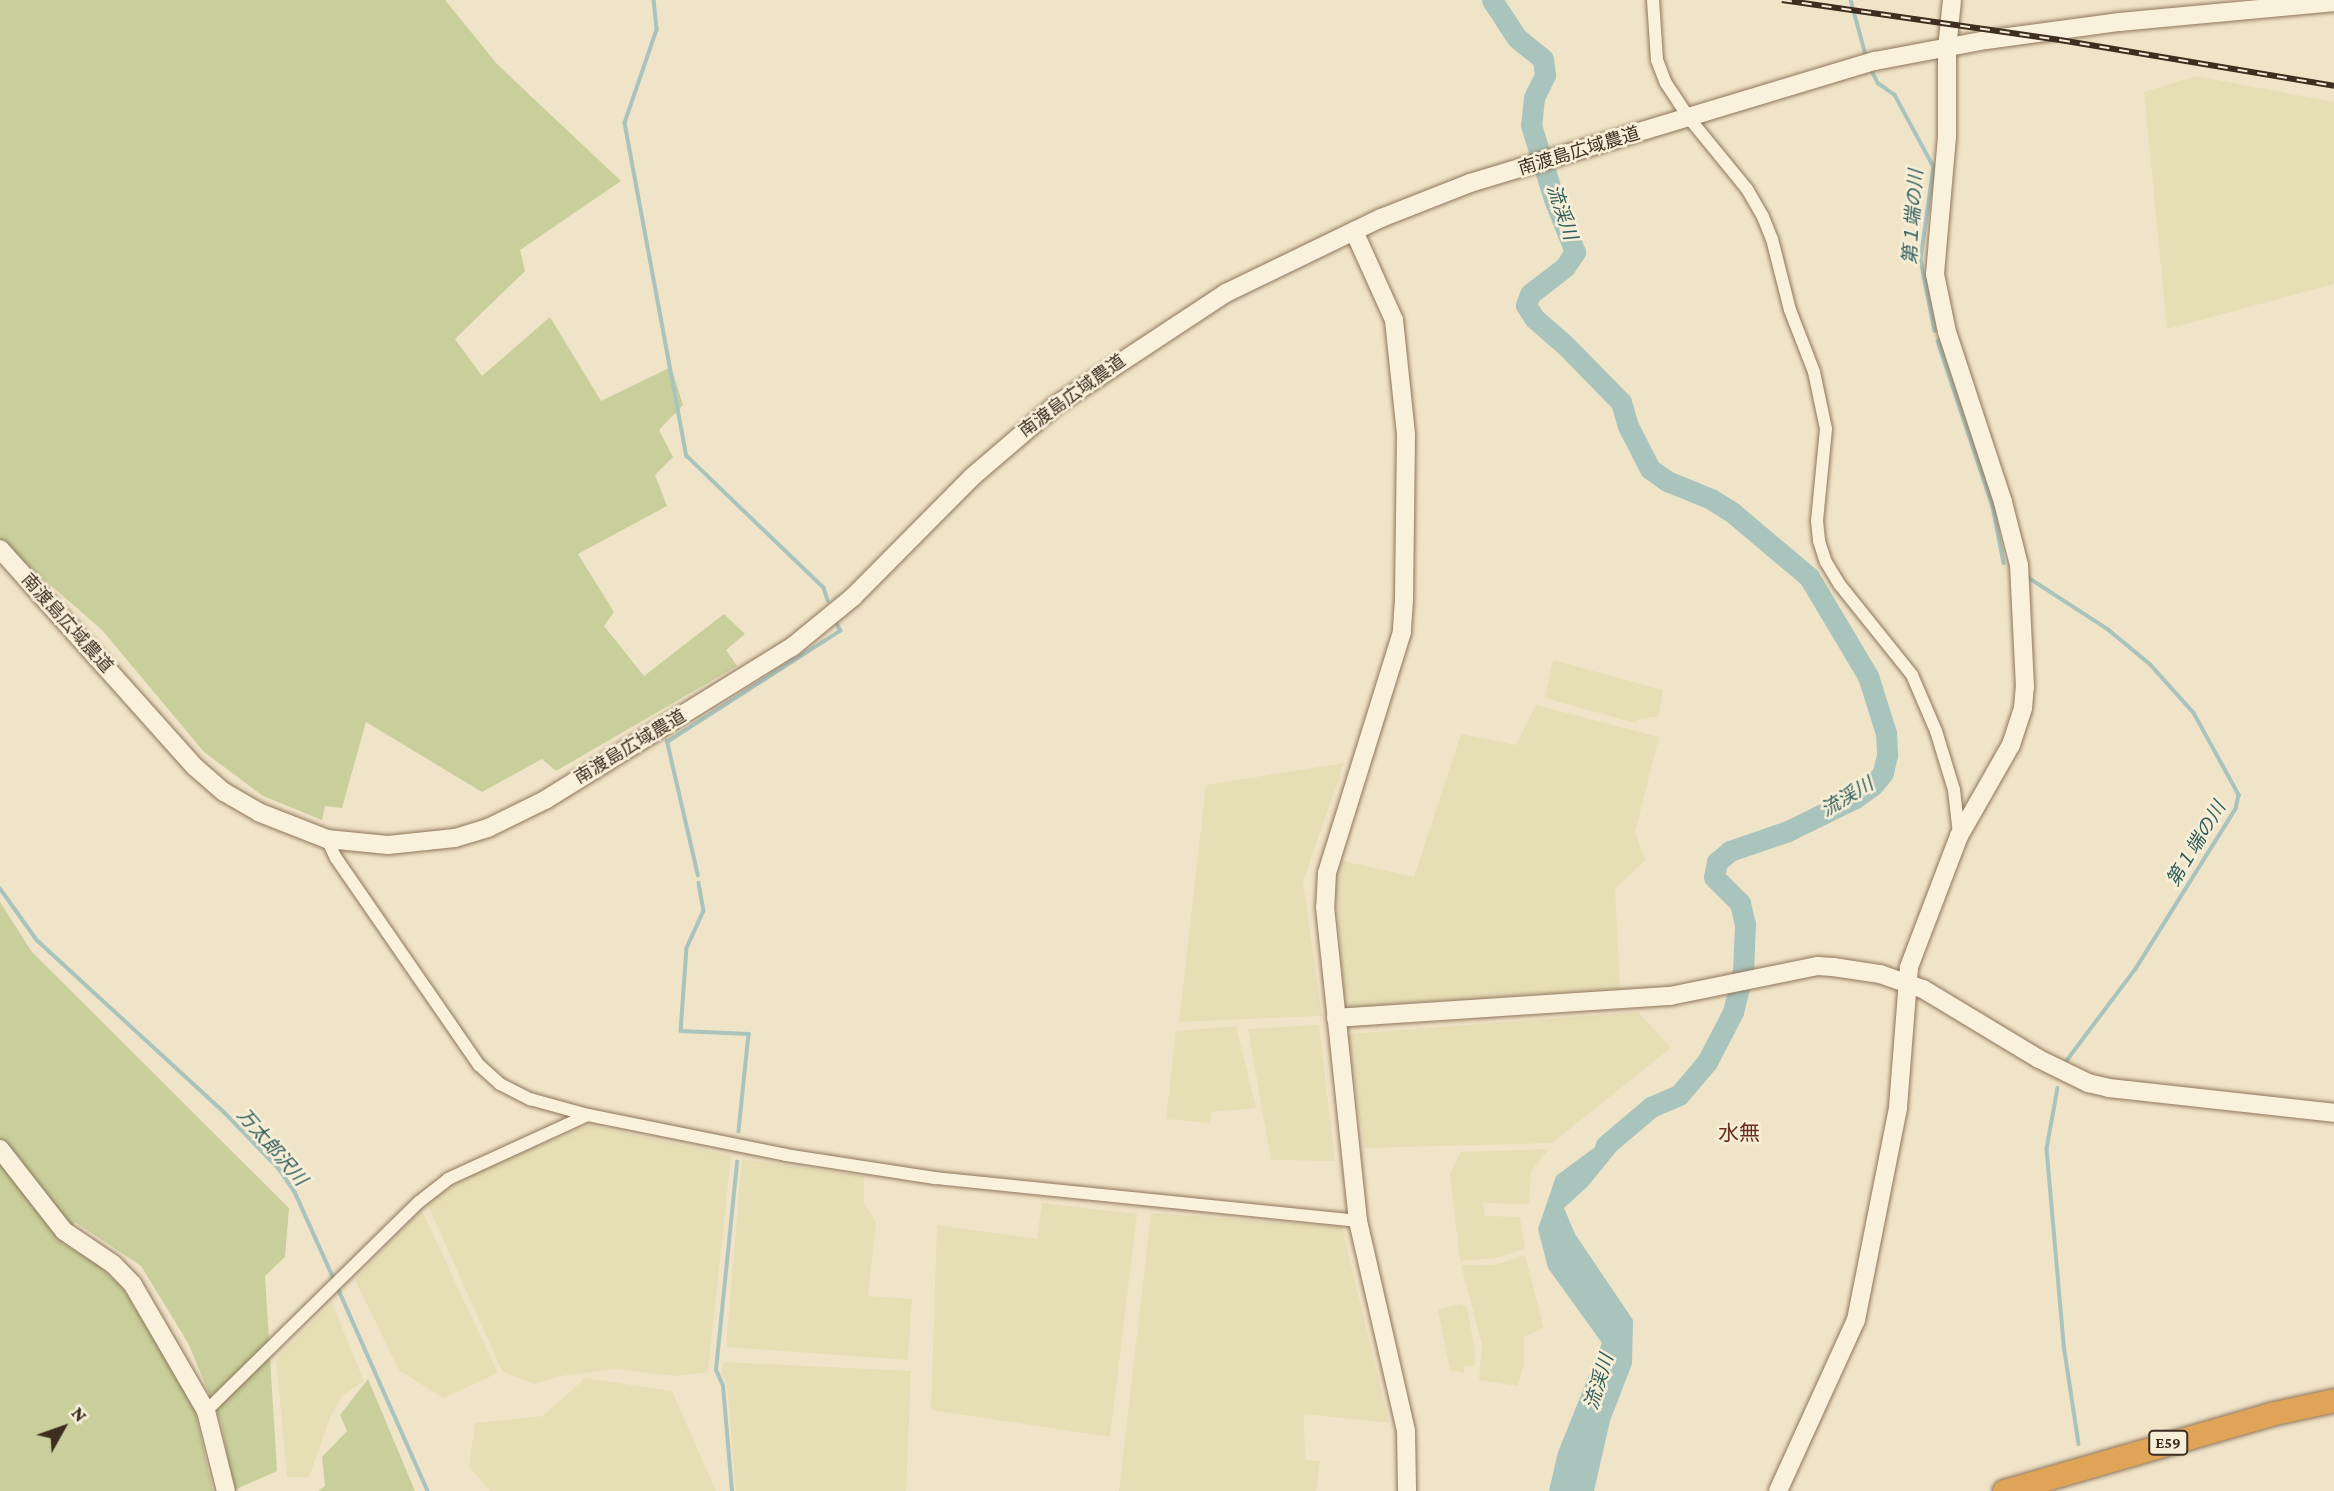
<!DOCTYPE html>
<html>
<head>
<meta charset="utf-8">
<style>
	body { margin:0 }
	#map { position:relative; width:2334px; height:1491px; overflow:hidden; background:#f0e4c8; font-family:"Crimson Pro","Noto Sans JP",serif }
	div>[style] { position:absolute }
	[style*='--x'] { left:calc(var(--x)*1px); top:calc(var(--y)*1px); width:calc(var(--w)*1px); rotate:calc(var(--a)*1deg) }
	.farmland>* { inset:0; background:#e6deb5 }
	.green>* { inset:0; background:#c9cf9b }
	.water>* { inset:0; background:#a9c4bc }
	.stream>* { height:3.5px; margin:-1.75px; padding:0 1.75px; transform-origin:1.75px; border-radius:1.75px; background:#a9c4bc }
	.river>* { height:21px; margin:-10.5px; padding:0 10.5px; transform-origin:10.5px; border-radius:10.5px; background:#a9c4bc }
	.roads { filter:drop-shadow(0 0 2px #8d765c) drop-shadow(0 0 2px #8d765c) }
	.street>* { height:12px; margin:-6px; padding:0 6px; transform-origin:6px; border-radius:6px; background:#faf1dc }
	.secondary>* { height:18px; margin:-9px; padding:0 9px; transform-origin:9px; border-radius:9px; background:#faf1dc }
	.highway>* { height:23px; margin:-11.5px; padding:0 11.5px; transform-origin:11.5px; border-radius:11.5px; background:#e0a458 }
	.rail>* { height:6px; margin-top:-3px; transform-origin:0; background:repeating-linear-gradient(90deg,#f7eed8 0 10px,#3d2e20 0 20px); box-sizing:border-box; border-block:2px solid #3d2e20 }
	span { translate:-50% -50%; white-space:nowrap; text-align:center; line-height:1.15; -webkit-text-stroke:5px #f7eed8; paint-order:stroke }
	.shield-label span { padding:2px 5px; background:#f7eed8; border:2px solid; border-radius:5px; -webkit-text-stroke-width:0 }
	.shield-label { font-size:16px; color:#3d2e20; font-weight:700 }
	.street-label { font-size:18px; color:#3d2e20 }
	.water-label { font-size:19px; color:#2f5d5a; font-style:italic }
	.quarter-label { font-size:21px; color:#6b2e1e }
	.north { position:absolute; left:28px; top:1393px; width:70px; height:70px; -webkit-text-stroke:5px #f7eed8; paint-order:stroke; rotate:50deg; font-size:19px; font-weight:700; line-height:28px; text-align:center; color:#3d2e20 }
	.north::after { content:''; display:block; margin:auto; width:24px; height:32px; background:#3d2e20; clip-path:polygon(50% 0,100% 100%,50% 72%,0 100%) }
</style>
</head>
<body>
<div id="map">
	<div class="farmland">
		<i style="clip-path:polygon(2196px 76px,2334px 102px,2334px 284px,2167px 329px,2144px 92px)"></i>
		<i style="clip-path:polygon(1553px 660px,1663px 690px,1659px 716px,1640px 719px,1635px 723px,1545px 698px)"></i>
		<i style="clip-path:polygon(1536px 705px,1659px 737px,1635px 832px,1645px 860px,1615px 889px,1620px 988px,1345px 1007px,1335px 879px,1343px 861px,1414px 877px,1461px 734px,1516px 745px)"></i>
		<i style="clip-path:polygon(1344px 763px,1303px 882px,1322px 1016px,1179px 1022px,1206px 785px)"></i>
		<i style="clip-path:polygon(1638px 1012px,1671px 1048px,1552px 1143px,1364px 1148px,1348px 1034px)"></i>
		<i style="clip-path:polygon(1319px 1025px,1335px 1161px,1271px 1160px,1248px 1029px)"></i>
		<i style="clip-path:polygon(1236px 1026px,1256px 1108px,1211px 1112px,1210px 1123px,1166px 1119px,1176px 1031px)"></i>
		<i style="clip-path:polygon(590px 1125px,731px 1156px,708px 1372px,674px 1376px,615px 1369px,561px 1376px,534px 1384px,502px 1371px,427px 1203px,483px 1167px)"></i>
		<i style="clip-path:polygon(1549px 1149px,1531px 1171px,1529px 1204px,1483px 1203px,1485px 1216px,1520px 1217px,1525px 1248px,1497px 1258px,1460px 1261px,1450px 1174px,1461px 1152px)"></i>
		<i style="clip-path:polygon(742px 1159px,864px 1176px,864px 1203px,876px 1222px,868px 1296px,912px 1299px,908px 1360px,726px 1347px)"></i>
		<i style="clip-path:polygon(1042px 1203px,1137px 1214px,1110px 1437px,931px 1410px,937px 1225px,1037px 1239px)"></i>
		<i style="clip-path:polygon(421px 1209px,498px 1373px,443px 1398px,399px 1370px,355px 1280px)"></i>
		<i style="clip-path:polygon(1151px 1213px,1342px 1227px,1389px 1423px,1304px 1414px,1305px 1460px,1320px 1461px,1316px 1491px,1119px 1491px)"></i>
		<i style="clip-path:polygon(1525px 1255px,1544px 1328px,1524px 1337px,1524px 1364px,1518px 1386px,1479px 1380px,1482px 1344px,1461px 1265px,1495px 1265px)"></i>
		<i style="clip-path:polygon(332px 1303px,364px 1381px,343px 1395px,331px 1415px,309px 1477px,287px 1477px,276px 1359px)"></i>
		<i style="clip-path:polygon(1461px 1304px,1467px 1307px,1475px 1352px,1474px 1366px,1465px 1366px,1464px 1373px,1450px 1370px,1438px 1309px)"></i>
		<i style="clip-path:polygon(723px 1362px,911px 1371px,906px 1491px,736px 1491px,727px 1384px,721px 1374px)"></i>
		<i style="clip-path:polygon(585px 1378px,672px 1391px,716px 1491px,490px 1491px,469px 1467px,475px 1423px,543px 1416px)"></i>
	</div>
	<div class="green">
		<i style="clip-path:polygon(0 0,445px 0,497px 64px,621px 181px,520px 250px,525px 271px,455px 339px,482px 376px,550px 317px,601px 401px,671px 367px,683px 405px,659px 430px,673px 457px,655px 475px,667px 506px,578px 554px,614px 612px,604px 626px,644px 676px,724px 614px,745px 634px,726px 650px,737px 666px,556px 771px,542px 759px,482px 792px,366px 722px,342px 808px,325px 806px,322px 820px,263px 796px,204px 752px,102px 630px,0 541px)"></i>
		<i style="clip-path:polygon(0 902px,32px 952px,289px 1208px,285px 1257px,265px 1276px,277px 1471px,234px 1490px,221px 1422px,188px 1343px,141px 1266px,75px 1222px,62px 1243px,97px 1264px,122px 1287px,193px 1402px,213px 1491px,0 1491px)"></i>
		<i style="clip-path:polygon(368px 1379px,415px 1491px,318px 1491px,325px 1486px,322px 1457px,347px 1431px,340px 1415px)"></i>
	</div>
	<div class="water">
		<i style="clip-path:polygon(1626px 1124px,1627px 1138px,1588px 1186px,1564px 1208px,1575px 1234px,1633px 1320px,1632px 1364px,1610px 1421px,1594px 1491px,1549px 1491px,1558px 1452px,1602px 1343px,1548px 1268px,1538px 1229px,1556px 1176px)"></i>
	</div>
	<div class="stream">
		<i style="--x:654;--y:0;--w:30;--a:84"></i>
		<i style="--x:657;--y:30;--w:98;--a:109"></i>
		<i style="--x:625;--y:123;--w:339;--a:79.5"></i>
		<i style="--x:687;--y:456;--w:190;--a:43.9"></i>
		<i style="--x:824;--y:588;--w:13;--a:72"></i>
		<i style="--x:1851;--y:0;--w:61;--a:74.8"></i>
		<i style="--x:1871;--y:69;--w:16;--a:63"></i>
		<i style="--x:1878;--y:83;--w:21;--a:35"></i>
		<i style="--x:1895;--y:95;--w:82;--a:61.6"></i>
		<i style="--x:1934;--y:167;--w:94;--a:98"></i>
		<i style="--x:1921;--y:260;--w:72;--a:78.8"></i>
		<i style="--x:1938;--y:341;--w:174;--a:71.6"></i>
		<i style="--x:1993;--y:506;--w:58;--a:79.1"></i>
		<i style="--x:2026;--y:576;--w:99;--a:33"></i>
		<i style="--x:2109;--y:630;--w:53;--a:39.7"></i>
		<i style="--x:2150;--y:664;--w:66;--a:48.1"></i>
		<i style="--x:2194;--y:713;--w:94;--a:61.2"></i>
		<i style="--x:2239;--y:795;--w:14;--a:102"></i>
		<i style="--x:2236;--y:809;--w:189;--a:122"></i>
		<i style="--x:2136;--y:969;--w:115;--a:126.9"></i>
		<i style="--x:698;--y:876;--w:138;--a:-103"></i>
		<i style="--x:667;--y:742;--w:206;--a:-32.7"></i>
		<i style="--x:840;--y:631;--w:10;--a:-114"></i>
		<i style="--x:699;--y:883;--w:28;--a:80"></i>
		<i style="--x:704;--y:911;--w:41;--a:114.7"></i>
		<i style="--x:687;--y:948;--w:83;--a:94.1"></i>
		<i style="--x:681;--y:1031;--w:68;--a:2.5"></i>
		<i style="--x:749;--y:1034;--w:98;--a:95.9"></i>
		<i style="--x:0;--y:888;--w:64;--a:54.6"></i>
		<i style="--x:37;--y:940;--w:257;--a:42.6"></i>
		<i style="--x:226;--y:1114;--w:78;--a:46"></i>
		<i style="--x:280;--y:1170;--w:27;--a:56"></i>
		<i style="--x:295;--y:1192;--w:98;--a:65.8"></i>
		<i style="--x:2058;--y:1088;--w:62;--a:100.2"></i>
		<i style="--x:2047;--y:1149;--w:197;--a:85"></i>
		<i style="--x:2064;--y:1345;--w:100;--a:81.4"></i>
		<i style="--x:338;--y:1288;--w:222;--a:66.1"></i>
		<i style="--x:732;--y:1491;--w:105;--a:-94.9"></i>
		<i style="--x:723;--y:1386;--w:17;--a:-114"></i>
		<i style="--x:716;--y:1370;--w:209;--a:-84.2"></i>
	</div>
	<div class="river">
		<i style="--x:1492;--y:0;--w:45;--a:56.7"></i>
		<i style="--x:1517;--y:38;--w:33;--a:39"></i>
		<i style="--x:1543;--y:59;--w:16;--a:83"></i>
		<i style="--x:1545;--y:75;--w:25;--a:116"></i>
		<i style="--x:1534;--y:98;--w:27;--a:96"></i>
		<i style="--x:1531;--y:125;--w:77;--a:72.7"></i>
		<i style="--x:1554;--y:199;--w:57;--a:68.4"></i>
		<i style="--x:1575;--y:252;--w:18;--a:124"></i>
		<i style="--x:1565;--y:267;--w:44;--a:142.4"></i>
		<i style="--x:1530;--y:294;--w:12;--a:110"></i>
		<i style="--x:1526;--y:305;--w:15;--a:58"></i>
		<i style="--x:1534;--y:318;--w:41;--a:41.1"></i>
		<i style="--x:1565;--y:345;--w:80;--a:45.5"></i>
		<i style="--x:1621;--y:402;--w:25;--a:74"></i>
		<i style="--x:1628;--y:426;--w:48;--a:62.9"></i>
		<i style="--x:1650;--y:469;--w:21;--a:35"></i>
		<i style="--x:1667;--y:481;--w:48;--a:22.2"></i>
		<i style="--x:1711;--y:499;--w:26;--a:32"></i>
		<i style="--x:1733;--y:513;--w:99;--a:40.1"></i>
		<i style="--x:1809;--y:577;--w:115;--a:59.2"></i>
		<i style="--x:1868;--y:676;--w:60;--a:72.5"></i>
		<i style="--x:1886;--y:733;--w:22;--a:87"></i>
		<i style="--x:1887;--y:755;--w:18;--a:103"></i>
		<i style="--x:1883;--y:773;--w:17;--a:130"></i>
		<i style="--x:1872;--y:786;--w:21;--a:145"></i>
		<i style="--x:1855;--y:798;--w:75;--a:153.8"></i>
		<i style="--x:1788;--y:831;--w:61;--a:161"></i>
		<i style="--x:1730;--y:851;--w:17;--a:140"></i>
		<i style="--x:1717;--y:862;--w:15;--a:101"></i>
		<i style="--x:1714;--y:877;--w:37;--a:45"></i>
		<i style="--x:1740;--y:903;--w:22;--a:77"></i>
		<i style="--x:1745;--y:924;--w:47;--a:92.4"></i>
		<i style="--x:1743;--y:971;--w:42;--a:103.7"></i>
		<i style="--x:1733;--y:1012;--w:56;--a:117.5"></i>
		<i style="--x:1707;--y:1062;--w:43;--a:130.3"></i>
		<i style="--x:1679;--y:1095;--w:30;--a:157"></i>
		<i style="--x:1651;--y:1107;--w:60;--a:139.7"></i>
	</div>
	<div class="roads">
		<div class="street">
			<i style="--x:1653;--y:0;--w:60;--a:86.2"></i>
			<i style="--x:1657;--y:60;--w:25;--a:69"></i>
			<i style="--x:1666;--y:83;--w:42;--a:56.7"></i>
			<i style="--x:1689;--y:118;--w:92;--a:50.8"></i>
			<i style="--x:1747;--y:189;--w:32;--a:60"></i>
			<i style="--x:1763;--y:217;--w:24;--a:68"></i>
			<i style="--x:1772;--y:239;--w:73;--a:75.8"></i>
			<i style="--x:1790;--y:310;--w:66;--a:68.8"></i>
			<i style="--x:1814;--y:372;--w:58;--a:78.1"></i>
			<i style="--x:1826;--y:429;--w:92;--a:95.6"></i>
			<i style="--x:1817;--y:521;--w:20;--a:84"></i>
			<i style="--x:1819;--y:541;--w:22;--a:72"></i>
			<i style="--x:1826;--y:562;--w:27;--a:59"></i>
			<i style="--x:1840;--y:585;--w:115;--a:51.3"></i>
			<i style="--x:1912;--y:675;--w:61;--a:66.8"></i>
			<i style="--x:1936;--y:731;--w:62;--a:73"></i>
			<i style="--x:1954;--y:790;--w:44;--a:83.5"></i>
			<i style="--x:327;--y:839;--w:21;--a:65"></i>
			<i style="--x:336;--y:858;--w:252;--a:55.4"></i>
			<i style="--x:479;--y:1065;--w:28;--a:42"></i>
			<i style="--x:500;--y:1084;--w:34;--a:27"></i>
			<i style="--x:530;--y:1099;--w:60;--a:15.4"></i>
			<i style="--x:588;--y:1115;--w:202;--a:11.4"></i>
			<i style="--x:786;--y:1155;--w:151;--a:8.8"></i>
			<i style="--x:935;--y:1178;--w:425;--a:5.8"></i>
			<i style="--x:206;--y:1411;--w:298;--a:-44.5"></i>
			<i style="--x:419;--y:1202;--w:37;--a:-38"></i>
			<i style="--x:448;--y:1179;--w:154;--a:-24.6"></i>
		</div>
		<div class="secondary">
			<i style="--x:1354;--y:231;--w:98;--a:65.8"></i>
			<i style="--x:1394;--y:320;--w:116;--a:84"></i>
			<i style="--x:1406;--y:435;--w:165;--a:90.7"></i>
			<i style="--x:1404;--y:600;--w:32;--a:94"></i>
			<i style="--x:1402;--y:632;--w:252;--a:107.3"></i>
			<i style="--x:1327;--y:873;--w:34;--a:93"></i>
			<i style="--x:1325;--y:907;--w:316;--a:84"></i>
			<i style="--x:1358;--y:1221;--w:215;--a:77.1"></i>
			<i style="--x:1406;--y:1431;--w:60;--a:89"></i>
			<i style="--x:0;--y:549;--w:292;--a:48.2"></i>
			<i style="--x:195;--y:767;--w:38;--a:41"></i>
			<i style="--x:224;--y:792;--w:39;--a:30"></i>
			<i style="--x:258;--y:812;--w:74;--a:21.4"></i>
			<i style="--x:327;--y:839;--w:61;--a:5.6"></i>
			<i style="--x:388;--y:845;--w:67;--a:-6"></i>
			<i style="--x:455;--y:838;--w:34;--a:-17"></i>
			<i style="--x:488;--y:828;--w:64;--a:-26.2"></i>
			<i style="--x:545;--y:800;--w:291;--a:-31.8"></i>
			<i style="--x:792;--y:647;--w:79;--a:-39.3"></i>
			<i style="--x:853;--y:597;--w:169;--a:-45.2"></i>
			<i style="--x:972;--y:477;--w:111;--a:-40.6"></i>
			<i style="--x:1056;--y:405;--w:204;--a:-33.4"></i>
			<i style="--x:1226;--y:293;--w:172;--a:-25.8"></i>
			<i style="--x:1381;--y:218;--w:96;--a:-21.5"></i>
			<i style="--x:1470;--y:183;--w:423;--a:-16.8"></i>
			<i style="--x:1875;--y:61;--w:113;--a:-10.7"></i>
			<i style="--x:1986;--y:40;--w:135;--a:-7.7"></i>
			<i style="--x:2120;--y:22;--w:215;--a:-5.3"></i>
			<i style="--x:1336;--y:1018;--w:335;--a:-3.8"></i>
			<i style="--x:1670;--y:996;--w:151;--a:-11.5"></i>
			<i style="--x:1818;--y:966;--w:15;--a:4"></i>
			<i style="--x:1833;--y:967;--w:48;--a:8.5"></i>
			<i style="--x:1880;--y:974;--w:46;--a:19.2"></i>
			<i style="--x:1923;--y:989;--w:135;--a:31.1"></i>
			<i style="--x:2039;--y:1059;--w:55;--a:26.1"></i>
			<i style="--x:2088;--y:1083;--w:22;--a:13"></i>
			<i style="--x:2109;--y:1088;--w:226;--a:6.3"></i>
			<i style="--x:0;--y:1149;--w:104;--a:52"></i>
			<i style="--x:64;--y:1231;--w:59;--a:34"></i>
			<i style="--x:113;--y:1264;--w:29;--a:46"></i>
			<i style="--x:133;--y:1285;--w:146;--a:59.9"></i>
			<i style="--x:206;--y:1411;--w:82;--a:76"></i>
			<i style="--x:1778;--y:1491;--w:188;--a:-65.5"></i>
			<i style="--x:1856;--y:1320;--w:217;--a:-78.8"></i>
			<i style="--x:1898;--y:1107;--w:140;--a:-85.5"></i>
			<i style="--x:1909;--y:967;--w:140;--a:-69.1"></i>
			<i style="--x:1959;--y:836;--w:105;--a:-60.3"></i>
			<i style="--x:2011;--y:745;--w:39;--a:-72"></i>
			<i style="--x:2023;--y:708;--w:21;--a:-85"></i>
			<i style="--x:2025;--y:687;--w:122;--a:-92.8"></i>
			<i style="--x:2019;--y:565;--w:65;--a:-104.3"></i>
			<i style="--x:2003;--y:502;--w:179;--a:-108.2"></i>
			<i style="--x:1947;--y:332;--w:59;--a:-101.7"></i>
			<i style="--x:1935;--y:274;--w:139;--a:-85"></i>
			<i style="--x:1947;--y:136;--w:87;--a:-90"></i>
			<i style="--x:1947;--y:49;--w:49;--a:-84.2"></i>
		</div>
		<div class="highway">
			<i style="--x:2004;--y:1491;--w:277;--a:-16.1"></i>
			<i style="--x:2270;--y:1414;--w:66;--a:-12.3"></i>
		</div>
	</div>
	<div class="rail">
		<i style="--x:1782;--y:0;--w:281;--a:8.2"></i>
		<i style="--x:2060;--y:40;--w:278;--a:9.5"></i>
	</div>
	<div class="shield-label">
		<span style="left:2168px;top:1443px">E59</span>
	</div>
	<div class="street-label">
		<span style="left:1579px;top:151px;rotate:-17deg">南渡島広域農道</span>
		<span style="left:1072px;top:396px;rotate:-36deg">南渡島広域農道</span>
		<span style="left:67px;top:623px;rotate:48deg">南渡島広域農道</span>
		<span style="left:630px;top:747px;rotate:-31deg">南渡島広域農道</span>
	</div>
	<div class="water-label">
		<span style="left:1562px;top:212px;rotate:71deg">流渓川</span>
		<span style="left:1913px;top:217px;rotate:-86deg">第１端の川</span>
		<span style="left:1847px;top:797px;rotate:-31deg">流渓川</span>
		<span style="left:2196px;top:844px;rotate:-59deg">第１端の川</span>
		<span style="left:272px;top:1147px;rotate:49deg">万太郎沢川</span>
		<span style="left:1599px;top:1382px;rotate:-73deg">流渓川</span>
	</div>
	<div class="quarter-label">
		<span style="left:1739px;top:1133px">水無</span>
	</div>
	<div class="north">N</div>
</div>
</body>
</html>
